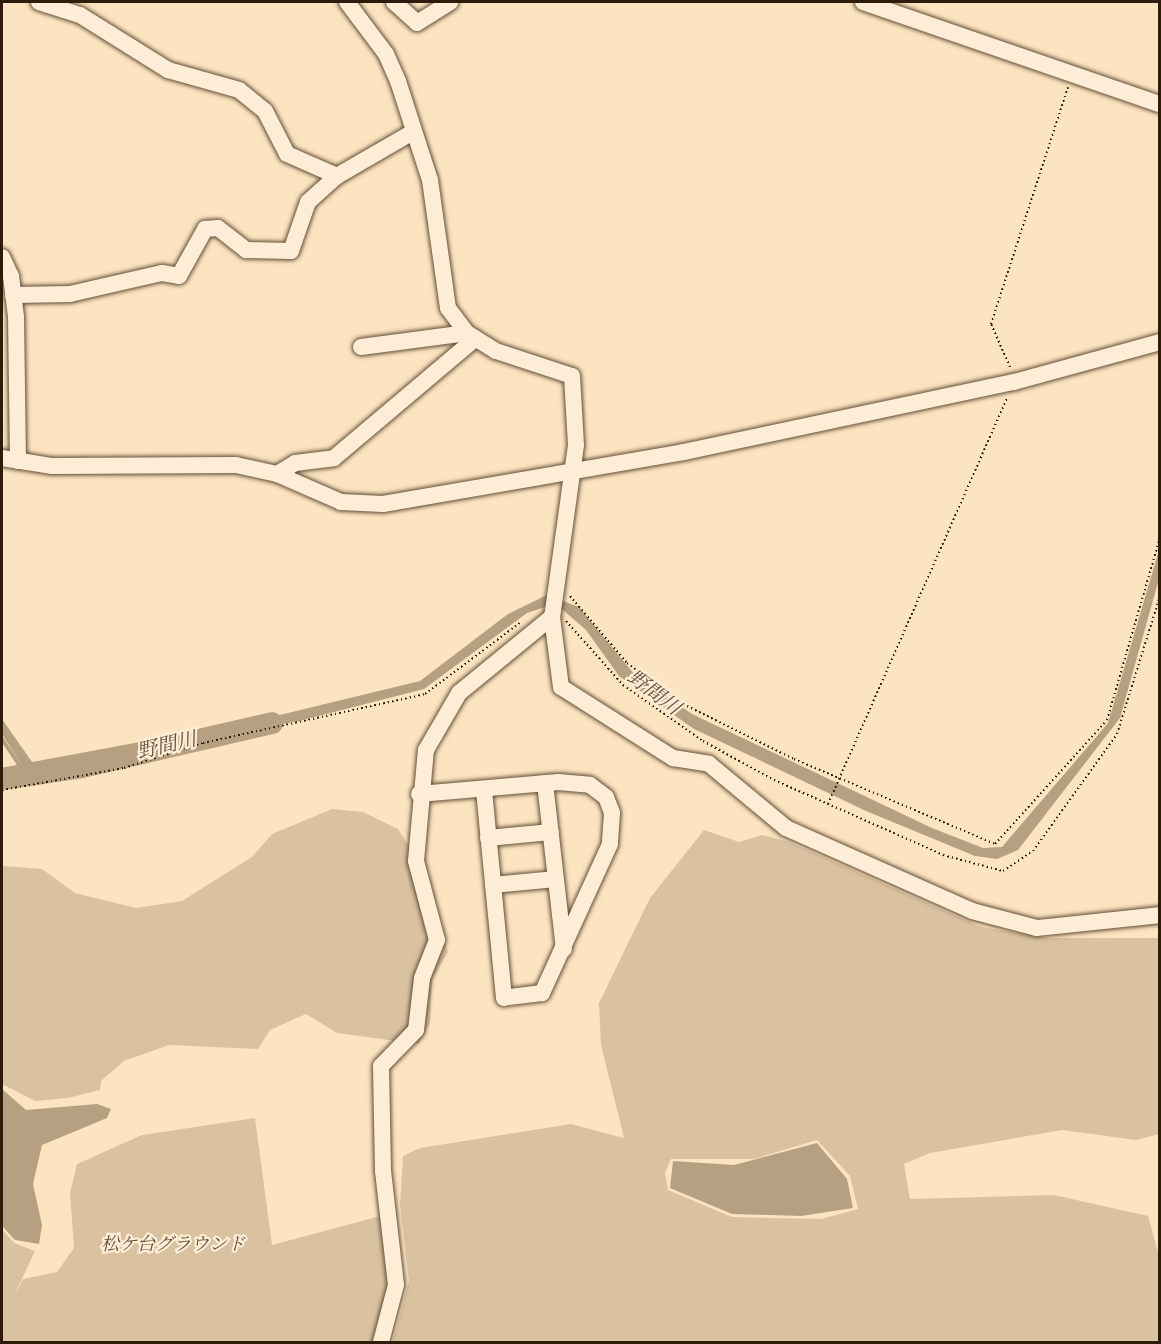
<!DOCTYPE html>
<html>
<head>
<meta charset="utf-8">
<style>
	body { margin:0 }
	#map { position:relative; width:1161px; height:1344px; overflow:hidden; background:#fde4c0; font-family:"Old Standard TT","Noto Serif JP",serif }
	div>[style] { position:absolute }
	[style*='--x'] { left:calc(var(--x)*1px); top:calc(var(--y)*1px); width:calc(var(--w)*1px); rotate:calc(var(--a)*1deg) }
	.green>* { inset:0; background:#dac2a1 }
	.water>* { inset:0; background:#b7a082 }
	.stream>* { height:4px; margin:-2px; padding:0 2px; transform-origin:2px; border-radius:2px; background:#b7a082 }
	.river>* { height:22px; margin:-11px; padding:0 11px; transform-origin:11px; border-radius:11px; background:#b7a082 }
	.path>* { height:2px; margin-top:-1px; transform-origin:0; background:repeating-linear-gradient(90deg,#2e1c0b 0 1.5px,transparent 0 4.5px) }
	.roads { filter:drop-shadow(0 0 2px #624e38) drop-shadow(0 0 2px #624e38) }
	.minor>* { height:16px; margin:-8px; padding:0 8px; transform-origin:8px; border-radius:8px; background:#feedd6 }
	span { translate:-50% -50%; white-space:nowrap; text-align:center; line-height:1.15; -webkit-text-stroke:4.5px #feedd6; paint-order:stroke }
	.park-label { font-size:18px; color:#624e38; font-style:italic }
	.water-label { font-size:20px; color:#65513b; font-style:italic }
	.frame { position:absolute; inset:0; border:3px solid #2e1c0b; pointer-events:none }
</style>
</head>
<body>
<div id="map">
	<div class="green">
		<i style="clip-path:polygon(332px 809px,363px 812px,398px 829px,420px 864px,448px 952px,432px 980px,430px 1023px,419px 1044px,337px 1033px,306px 1014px,270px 1030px,258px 1049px,169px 1045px,124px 1061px,101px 1081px,100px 1090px,68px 1098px,35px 1101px,2px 1084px,2px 866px,42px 869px,75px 893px,136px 908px,182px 901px,252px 857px,272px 834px)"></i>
		<i style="clip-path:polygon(evenodd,704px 830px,739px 842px,762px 835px,789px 842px,981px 927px,1047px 938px,1159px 938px,1159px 1134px,1136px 1140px,1062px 1130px,930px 1153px,904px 1164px,910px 1199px,1054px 1195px,1148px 1216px,1159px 1256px,1159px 1342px,393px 1342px,409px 1281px,400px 1205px,403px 1156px,420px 1148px,571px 1124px,624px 1138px,601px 1045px,599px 1003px,650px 898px,704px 830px,817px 1140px,850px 1176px,858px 1209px,821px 1219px,732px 1217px,668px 1190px,665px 1173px,671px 1159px,754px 1159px,817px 1140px)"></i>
		<i style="clip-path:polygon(255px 1118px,272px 1245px,384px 1215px,392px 1281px,377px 1342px,2px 1342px,2px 1229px,14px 1243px,35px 1251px,13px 1298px,23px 1279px,57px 1272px,74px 1248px,70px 1193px,77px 1164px,142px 1135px)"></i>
	</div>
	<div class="water">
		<i style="clip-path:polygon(1159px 550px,1159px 579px,1120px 718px,1018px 850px,997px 859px,975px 856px,866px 811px,694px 729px,619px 676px,586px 630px,563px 610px,545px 607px,527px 613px,424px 689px,299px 721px,2px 777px,2px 768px,21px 764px,2px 734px,2px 719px,32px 762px,259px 720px,420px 681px,508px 614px,547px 595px,579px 607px,635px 675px,692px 714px,932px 828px,983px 848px,1002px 847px,1108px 723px)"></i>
		<i style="clip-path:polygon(2px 1089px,26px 1110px,97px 1104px,111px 1109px,107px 1118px,42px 1145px,33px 1184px,42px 1225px,39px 1244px,15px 1240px,2px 1226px)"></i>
		<i style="clip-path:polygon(817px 1143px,847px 1179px,853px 1208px,801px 1216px,732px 1214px,670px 1188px,673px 1161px,734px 1165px)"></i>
	</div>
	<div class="stream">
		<i style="--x:2;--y:739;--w:43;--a:56.3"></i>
	</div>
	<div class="river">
		<i style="--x:2;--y:779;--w:81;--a:-8.5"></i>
		<i style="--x:82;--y:767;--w:195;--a:-13"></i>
	</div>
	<div class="path">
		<i style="--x:1010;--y:367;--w:47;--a:-113.8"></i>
		<i style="--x:991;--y:324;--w:249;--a:-72"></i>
		<i style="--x:570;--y:596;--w:88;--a:49.6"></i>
		<i style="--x:627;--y:663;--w:69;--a:36.2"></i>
		<i style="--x:683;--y:704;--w:124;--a:26.4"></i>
		<i style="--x:794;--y:759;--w:218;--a:22.9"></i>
		<i style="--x:995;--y:844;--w:167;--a:-47.9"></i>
		<i style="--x:1107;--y:720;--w:191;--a:-73.8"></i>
		<i style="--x:566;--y:621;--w:86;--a:48.3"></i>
		<i style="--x:623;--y:685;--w:98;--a:35"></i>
		<i style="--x:703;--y:741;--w:81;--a:28.8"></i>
		<i style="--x:774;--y:780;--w:185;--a:23.9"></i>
		<i style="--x:943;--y:855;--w:62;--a:14.9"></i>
		<i style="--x:1003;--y:871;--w:36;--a:-34"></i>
		<i style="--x:1033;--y:851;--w:144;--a:-54.3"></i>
		<i style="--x:1117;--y:734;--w:145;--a:-72.7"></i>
		<i style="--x:2;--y:790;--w:124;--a:-10.2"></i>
		<i style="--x:124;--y:768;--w:83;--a:-17.6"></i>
		<i style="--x:203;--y:743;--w:227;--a:-12.4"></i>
		<i style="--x:425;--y:694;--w:120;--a:-36.9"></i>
		<i style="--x:828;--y:804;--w:444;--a:-66.2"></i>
	</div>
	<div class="roads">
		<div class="minor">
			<i style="--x:39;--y:2;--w:43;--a:17.6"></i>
			<i style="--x:80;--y:15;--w:104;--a:32"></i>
			<i style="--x:168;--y:70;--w:74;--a:15.7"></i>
			<i style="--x:239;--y:90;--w:33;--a:39"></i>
			<i style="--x:265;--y:111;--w:48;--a:62.9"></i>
			<i style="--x:287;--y:154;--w:55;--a:23.7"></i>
			<i style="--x:347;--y:2;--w:65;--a:53.1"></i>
			<i style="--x:386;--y:54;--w:30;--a:66"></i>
			<i style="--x:398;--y:81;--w:104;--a:72.1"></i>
			<i style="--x:430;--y:180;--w:129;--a:82"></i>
			<i style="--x:448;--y:308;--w:31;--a:53"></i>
			<i style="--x:467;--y:333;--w:34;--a:32"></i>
			<i style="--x:496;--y:351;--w:80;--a:18.2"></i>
			<i style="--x:572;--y:376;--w:69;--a:86.7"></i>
			<i style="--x:576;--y:445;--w:174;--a:97.9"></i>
			<i style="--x:552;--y:617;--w:71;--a:82.7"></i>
			<i style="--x:561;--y:687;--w:133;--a:32.4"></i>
			<i style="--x:673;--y:758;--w:36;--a:9"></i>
			<i style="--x:709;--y:764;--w:100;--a:39.7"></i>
			<i style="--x:786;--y:828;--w:204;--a:24"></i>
			<i style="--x:972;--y:911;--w:67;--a:14.7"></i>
			<i style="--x:1037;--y:928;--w:124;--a:-6"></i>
			<i style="--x:394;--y:2;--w:31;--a:42"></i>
			<i style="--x:417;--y:23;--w:39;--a:-32"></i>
			<i style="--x:863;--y:2;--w:314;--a:19"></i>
			<i style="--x:2;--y:257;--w:21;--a:65"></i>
			<i style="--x:11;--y:276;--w:41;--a:83"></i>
			<i style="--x:16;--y:317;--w:144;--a:89.2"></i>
			<i style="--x:13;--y:295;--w:57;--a:-1"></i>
			<i style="--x:70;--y:294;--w:94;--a:-12.9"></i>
			<i style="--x:162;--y:273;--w:17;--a:10"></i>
			<i style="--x:179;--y:276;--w:54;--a:-61"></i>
			<i style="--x:205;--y:229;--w:13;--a:-4"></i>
			<i style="--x:218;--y:228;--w:36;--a:38"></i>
			<i style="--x:246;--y:250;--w:45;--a:1.3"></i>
			<i style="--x:291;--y:251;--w:52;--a:-70.9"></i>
			<i style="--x:308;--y:202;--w:39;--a:-42"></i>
			<i style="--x:337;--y:176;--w:88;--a:-30.1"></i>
			<i style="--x:361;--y:347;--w:107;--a:-7.5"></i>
			<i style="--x:2;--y:458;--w:51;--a:9.1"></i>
			<i style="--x:52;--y:466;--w:184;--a:-0.3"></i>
			<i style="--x:236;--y:465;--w:42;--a:12.4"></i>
			<i style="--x:277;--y:474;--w:70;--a:23.6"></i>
			<i style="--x:341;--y:502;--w:42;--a:2.7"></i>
			<i style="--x:383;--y:504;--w:305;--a:-9.8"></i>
			<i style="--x:684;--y:452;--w:337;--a:-12"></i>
			<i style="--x:1014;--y:382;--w:151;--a:-15.3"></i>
			<i style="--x:277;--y:474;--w:21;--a:-31"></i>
			<i style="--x:295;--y:463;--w:39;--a:-7"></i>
			<i style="--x:334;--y:458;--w:185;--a:-40.2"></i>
			<i style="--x:545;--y:783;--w:167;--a:83.5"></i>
			<i style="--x:419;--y:794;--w:140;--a:-4.9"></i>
			<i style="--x:558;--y:782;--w:32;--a:5"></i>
			<i style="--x:590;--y:785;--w:20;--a:37"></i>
			<i style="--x:606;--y:797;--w:17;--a:69"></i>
			<i style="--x:612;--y:813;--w:31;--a:94"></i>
			<i style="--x:610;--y:844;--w:164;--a:114.5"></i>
			<i style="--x:542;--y:993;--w:38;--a:173"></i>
			<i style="--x:504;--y:998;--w:210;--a:-95.5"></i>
			<i style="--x:488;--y:838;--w:63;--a:-5.4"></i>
			<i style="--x:493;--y:885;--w:63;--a:-5.4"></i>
			<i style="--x:381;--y:1342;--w:59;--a:-75.3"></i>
			<i style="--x:396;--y:1285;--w:115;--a:-96.5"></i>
			<i style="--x:383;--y:1171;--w:105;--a:-91.1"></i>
			<i style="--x:381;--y:1066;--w:50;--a:-45.8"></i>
			<i style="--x:416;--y:1030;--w:52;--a:-83.4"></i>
			<i style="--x:422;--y:978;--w:41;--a:-68.5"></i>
			<i style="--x:437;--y:940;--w:82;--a:-104.9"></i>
			<i style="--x:416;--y:861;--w:111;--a:-84.9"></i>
			<i style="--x:426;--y:750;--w:66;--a:-59.9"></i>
			<i style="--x:459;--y:693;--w:120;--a:-39.3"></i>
		</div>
	</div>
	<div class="park-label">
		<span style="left:173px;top:1245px">松ケ台グラウンド</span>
	</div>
	<div class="water-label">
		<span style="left:653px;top:694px;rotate:37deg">野間川</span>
		<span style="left:167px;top:747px;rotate:-13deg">野間川</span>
	</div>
	<div class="frame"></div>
</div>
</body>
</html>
